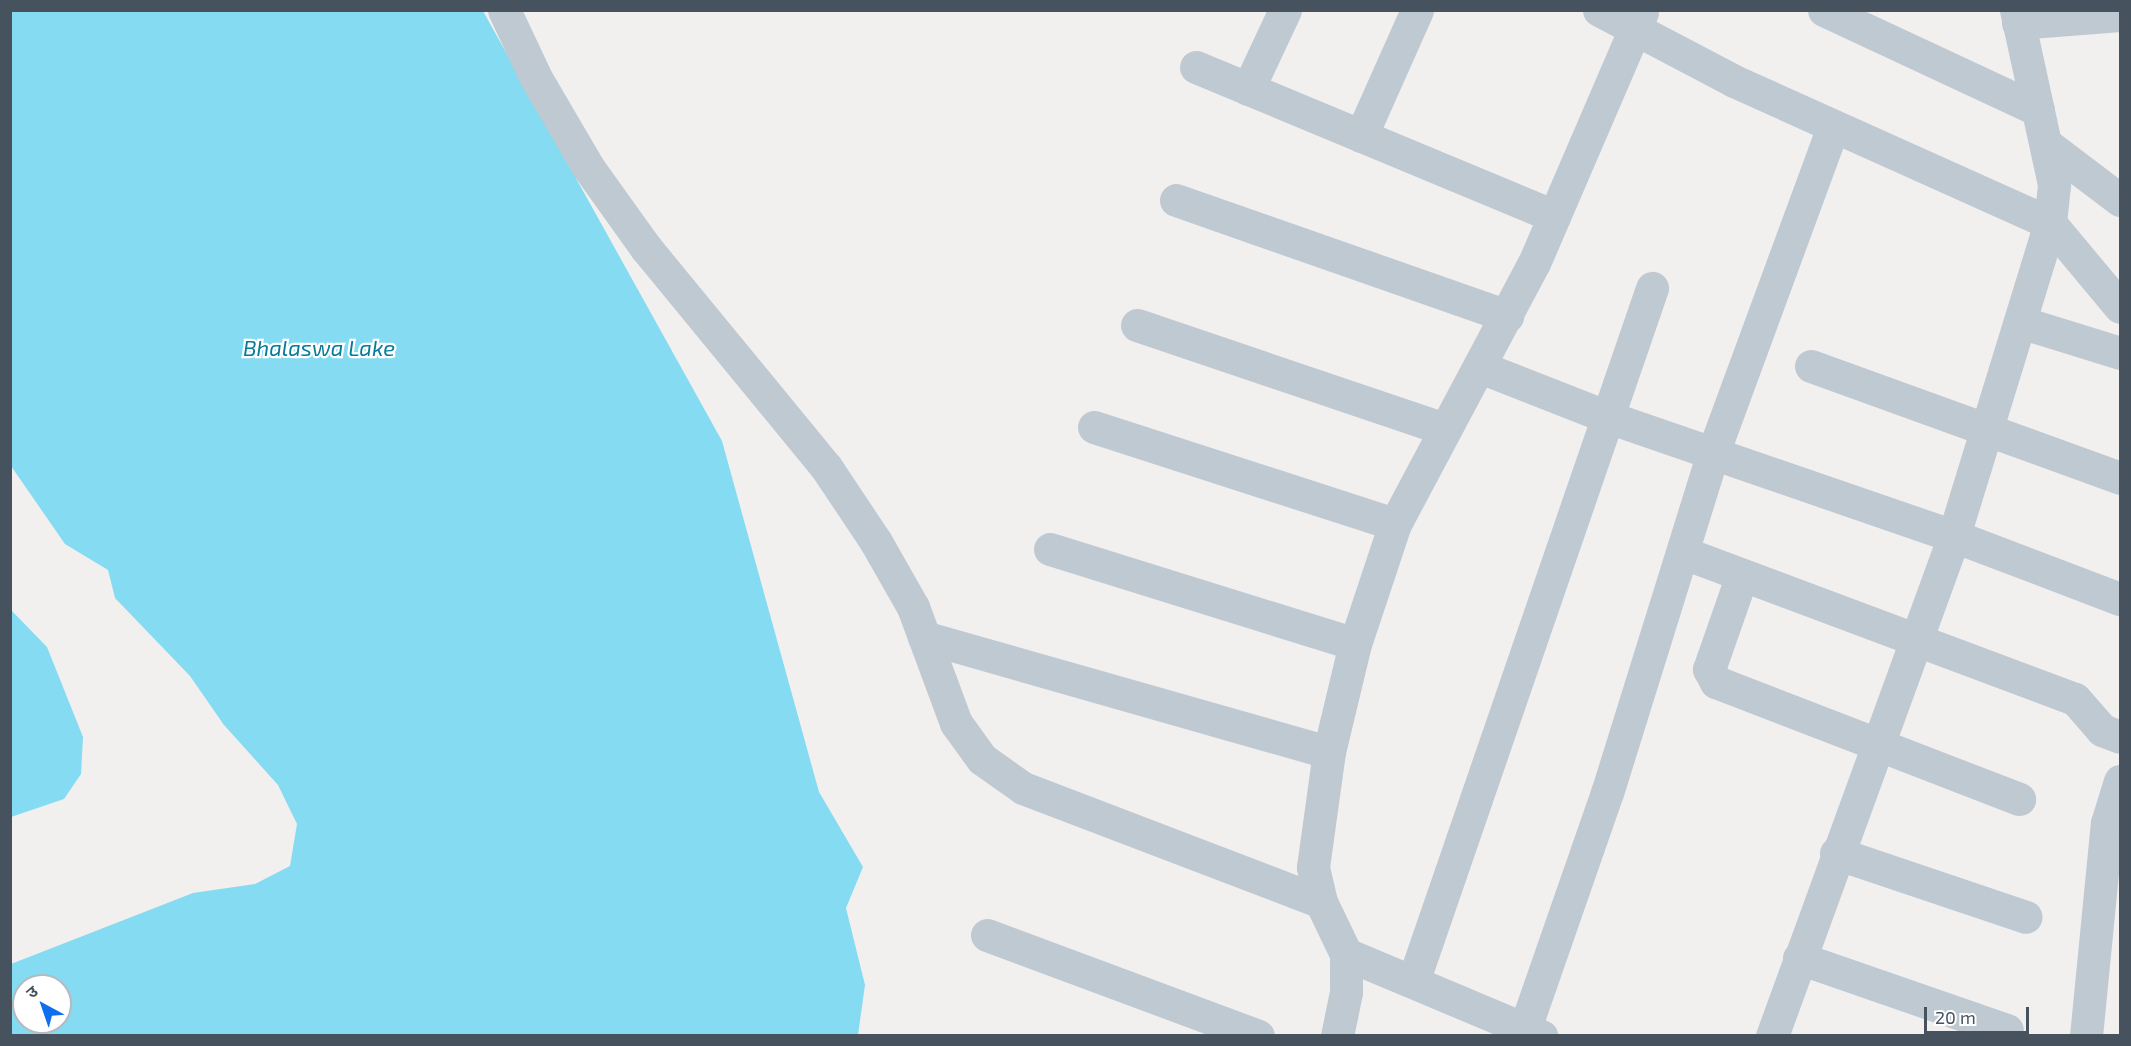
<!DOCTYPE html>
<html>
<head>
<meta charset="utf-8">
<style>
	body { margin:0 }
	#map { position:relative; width:2131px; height:1046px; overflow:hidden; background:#f2efef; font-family:"Exo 2","Noto Sans Devanagari",sans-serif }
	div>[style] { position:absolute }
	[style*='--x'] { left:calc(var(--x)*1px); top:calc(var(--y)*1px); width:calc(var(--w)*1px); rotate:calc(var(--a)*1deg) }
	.water>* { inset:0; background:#85dbf1 }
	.minor>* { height:33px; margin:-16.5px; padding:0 16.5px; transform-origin:16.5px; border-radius:16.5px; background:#bfc9d2 }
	span { translate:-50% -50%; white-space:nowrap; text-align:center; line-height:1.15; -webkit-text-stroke:4.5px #fff; paint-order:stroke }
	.water-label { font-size:22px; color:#067b9a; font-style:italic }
	.frame { position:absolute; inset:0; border:12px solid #46525e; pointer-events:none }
	.north { position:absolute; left:12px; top:974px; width:60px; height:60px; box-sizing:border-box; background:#fff; border:2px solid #b5babf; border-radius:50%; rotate:320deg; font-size:16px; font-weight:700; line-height:24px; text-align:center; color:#46525e }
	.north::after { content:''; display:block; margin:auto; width:21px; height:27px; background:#0f6fec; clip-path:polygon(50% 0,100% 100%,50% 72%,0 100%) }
	.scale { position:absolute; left:1924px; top:1007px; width:105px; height:27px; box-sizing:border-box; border:3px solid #46525e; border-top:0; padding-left:8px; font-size:18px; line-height:21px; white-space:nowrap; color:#46525e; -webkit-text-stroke:4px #fff; paint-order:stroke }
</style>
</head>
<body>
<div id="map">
	<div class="water">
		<i style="clip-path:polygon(evenodd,10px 11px,483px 11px,722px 441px,819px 792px,863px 867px,846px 908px,865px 985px,858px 1035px,11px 1035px,11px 964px,193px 893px,255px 884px,290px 866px,297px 824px,278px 785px,224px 725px,190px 676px,115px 598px,108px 570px,65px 544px,11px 466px,10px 11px,24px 986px,60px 986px,60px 1022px,24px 1022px,24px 986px)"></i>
		<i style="clip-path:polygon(10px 609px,47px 647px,83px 737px,81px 774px,64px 799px,11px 817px)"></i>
	</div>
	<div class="minor">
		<i style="--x:504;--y:10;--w:75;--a:64.8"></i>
		<i style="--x:536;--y:78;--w:103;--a:59.7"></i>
		<i style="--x:588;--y:167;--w:100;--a:54.4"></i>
		<i style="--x:646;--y:248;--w:283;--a:50.6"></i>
		<i style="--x:826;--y:467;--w:90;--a:56.3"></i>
		<i style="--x:876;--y:542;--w:75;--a:60.4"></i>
		<i style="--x:913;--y:607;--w:124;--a:69.7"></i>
		<i style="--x:956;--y:723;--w:44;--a:54.2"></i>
		<i style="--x:982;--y:759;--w:50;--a:35.3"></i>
		<i style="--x:1023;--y:788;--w:319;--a:20.9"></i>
		<i style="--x:1599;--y:10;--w:153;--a:27.7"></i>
		<i style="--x:1734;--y:81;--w:346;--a:24.2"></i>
		<i style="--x:2050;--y:223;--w:327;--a:107.1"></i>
		<i style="--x:1954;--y:536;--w:532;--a:110"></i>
		<i style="--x:1824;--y:10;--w:236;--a:25"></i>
		<i style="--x:2016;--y:10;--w:179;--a:77.7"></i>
		<i style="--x:2054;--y:185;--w:38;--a:96"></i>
		<i style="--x:2050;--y:223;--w:109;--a:50.2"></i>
		<i style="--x:2018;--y:23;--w:102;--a:-4.5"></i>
		<i style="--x:1196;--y:67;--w:388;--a:22.6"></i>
		<i style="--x:1248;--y:89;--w:87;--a:-64.9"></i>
		<i style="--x:1361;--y:136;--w:138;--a:-66"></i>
		<i style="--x:2046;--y:144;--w:93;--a:37.1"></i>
		<i style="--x:1176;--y:200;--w:351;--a:19.3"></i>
		<i style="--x:2020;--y:322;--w:105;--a:17.2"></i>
		<i style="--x:1137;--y:325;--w:325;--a:18.7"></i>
		<i style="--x:1811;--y:366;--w:329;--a:19.9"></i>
		<i style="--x:1480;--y:367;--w:134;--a:21.4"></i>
		<i style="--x:1605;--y:416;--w:369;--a:19"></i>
		<i style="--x:1954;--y:536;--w:178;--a:20.8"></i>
		<i style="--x:1094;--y:427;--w:316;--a:17.9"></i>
		<i style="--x:1050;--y:549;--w:319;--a:17.3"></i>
		<i style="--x:1684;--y:553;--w:417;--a:20.5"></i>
		<i style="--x:2075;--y:699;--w:41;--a:48.9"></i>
		<i style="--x:2102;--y:730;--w:19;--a:21"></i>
		<i style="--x:1742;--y:575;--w:100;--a:109.3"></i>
		<i style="--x:1709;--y:669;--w:15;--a:62"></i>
		<i style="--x:1716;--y:682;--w:325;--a:21.1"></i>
		<i style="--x:924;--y:637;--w:421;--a:15.9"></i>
		<i style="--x:1836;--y:853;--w:200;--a:18.6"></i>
		<i style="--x:987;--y:935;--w:289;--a:20.4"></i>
		<i style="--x:1346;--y:954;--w:212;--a:22.8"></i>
		<i style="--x:1799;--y:958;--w:220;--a:19.1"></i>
		<i style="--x:1414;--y:979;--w:731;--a:-70.99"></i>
		<i style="--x:1525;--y:1028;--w:249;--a:-70.8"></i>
		<i style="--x:1607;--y:793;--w:356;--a:-72.7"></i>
		<i style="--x:1713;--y:453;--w:347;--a:-69.8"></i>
		<i style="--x:1337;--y:1036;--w:45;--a:-78.4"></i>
		<i style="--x:1346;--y:992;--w:38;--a:-90"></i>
		<i style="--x:1346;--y:954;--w:58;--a:-115.7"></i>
		<i style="--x:1321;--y:902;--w:36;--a:-103"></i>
		<i style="--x:1313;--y:867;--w:116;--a:-82.1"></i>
		<i style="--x:1329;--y:752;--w:111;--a:-76.5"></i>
		<i style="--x:1355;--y:644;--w:126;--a:-71.6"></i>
		<i style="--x:1395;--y:524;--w:296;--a:-62"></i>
		<i style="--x:1534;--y:263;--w:273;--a:-66.7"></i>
		<i style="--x:2086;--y:1036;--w:214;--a:-84.4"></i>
		<i style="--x:2107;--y:823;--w:44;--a:-72.8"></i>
	</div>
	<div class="water-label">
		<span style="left:319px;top:348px">Bhalaswa Lake</span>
	</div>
	<div class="frame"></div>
	<div class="north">उ</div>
	<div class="scale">20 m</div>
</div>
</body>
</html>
